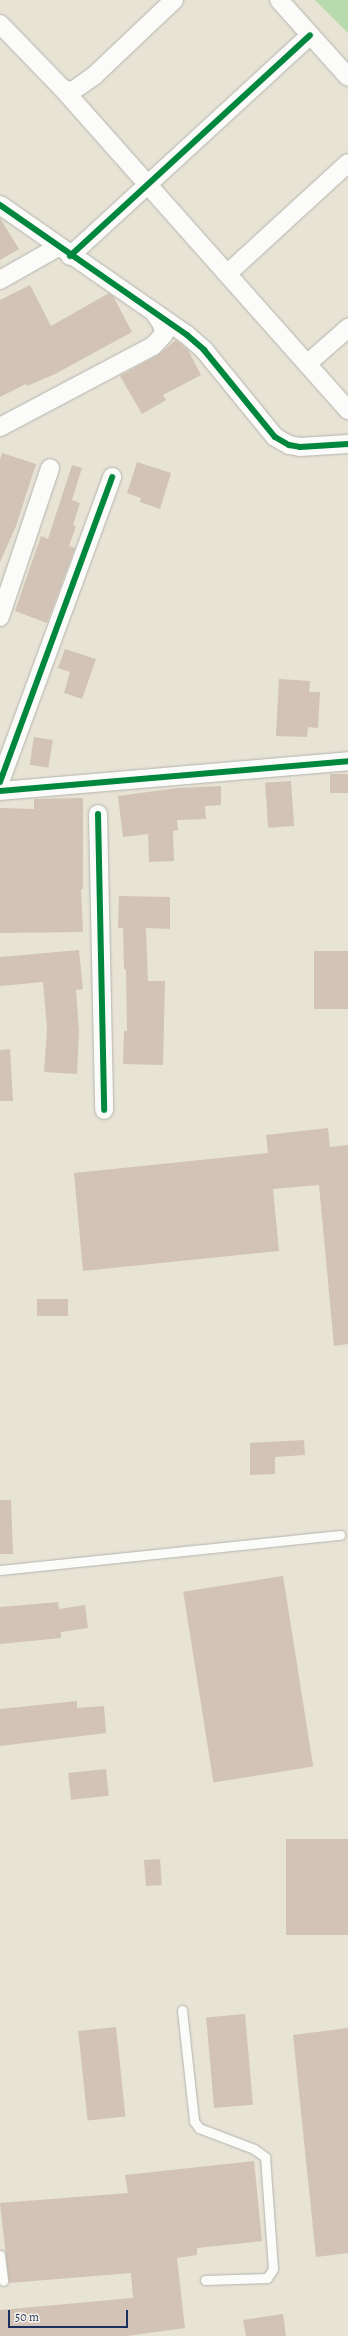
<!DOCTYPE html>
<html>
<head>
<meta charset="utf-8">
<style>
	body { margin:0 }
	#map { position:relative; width:348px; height:2336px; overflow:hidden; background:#e7e3d5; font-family:Alegreya,serif }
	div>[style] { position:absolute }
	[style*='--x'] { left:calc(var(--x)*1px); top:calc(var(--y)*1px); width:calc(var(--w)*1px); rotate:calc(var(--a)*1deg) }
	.green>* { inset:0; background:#b7daac }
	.building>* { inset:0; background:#d2c3b6; transform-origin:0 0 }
	.roads { filter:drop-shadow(0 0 1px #b4b4af) drop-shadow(0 0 1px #b4b4af) }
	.lane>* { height:9px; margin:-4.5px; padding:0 4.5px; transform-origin:4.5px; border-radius:4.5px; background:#fbfbf9 }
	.street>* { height:18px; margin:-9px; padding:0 9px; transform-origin:9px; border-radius:9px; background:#fbfbf9 }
	.cycleway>* { height:6px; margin:-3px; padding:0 3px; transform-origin:3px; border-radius:3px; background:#00873e }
	span { translate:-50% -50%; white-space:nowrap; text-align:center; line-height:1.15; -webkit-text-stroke:3px #f7f3e8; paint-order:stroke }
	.scale { position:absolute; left:8px; top:2310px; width:120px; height:18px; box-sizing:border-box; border:2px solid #1b2f5e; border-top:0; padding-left:5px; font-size:12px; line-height:14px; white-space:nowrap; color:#1b2f5e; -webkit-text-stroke:3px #f7f3e8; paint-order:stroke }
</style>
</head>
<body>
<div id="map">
	<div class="green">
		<i style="clip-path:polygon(315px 0,348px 0,348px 33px)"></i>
	</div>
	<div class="building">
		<i style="clip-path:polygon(0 218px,19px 249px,0 260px)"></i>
		<i style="clip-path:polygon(30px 285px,51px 326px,109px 293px,113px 296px,132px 332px,55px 374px,27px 386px,26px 384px,0 397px,0 300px)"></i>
		<i style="clip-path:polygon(176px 340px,188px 350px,201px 375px,163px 395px,166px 400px,142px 414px,120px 376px,158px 355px)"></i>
		<i style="clip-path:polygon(2px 453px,36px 464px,16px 526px,0 562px,0 460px)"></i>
		<i style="clip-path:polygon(137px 462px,171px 473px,160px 509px,140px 502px,141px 498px,127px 493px)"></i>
		<i style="clip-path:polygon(72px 465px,82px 468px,72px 500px,80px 503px,73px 525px,76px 526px,69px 546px,75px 548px,47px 623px,15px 611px,41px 536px,48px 539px)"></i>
		<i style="clip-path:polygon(65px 649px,96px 659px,82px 699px,64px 693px,70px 672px,58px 668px)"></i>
		<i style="clip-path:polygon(279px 679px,310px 681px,309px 692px,320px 692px,318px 728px,308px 727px,307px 737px,276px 736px)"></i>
		<i style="left:34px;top:737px;width:19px;height:28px;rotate:9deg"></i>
		<i style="left:348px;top:774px;width:19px;height:18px;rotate:90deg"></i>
		<i style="left:291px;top:781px;width:45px;height:26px;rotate:86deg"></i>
		<i style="clip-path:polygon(221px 786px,221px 805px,205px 806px,206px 819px,177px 820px,178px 830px,173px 831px,174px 861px,149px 862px,148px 834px,123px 837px,118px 796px,178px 788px)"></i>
		<i style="clip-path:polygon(83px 798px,83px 889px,81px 889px,83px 932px,0 933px,0 808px,34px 809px,34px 799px)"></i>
		<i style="clip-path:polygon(119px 896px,170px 897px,170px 929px,146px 928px,148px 981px,165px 981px,163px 1065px,123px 1064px,124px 1031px,127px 1031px,126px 969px,124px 969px,123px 928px,118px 928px)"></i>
		<i style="clip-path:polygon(79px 950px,83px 989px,76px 990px,79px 1031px,77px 1074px,44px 1072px,47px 1029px,43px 982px,0 986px,0 957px)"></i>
		<i style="left:348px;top:951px;width:58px;height:34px;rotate:90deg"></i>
		<i style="clip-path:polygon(10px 1049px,13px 1101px,0 1101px,0 1050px)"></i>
		<i style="clip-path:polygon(328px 1128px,330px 1147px,348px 1145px,348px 1344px,334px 1346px,319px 1185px,273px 1189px,279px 1251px,83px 1271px,74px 1173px,268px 1153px,266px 1135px)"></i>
		<i style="left:68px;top:1299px;width:17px;height:31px;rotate:90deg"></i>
		<i style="clip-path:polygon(304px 1440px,305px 1455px,275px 1457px,275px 1474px,250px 1475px,250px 1443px)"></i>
		<i style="clip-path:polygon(0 1500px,11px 1500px,13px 1554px,0 1554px)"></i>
		<i style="left:283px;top:1576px;width:193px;height:101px;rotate:81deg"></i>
		<i style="clip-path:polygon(58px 1602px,59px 1609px,85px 1605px,88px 1628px,61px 1632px,61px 1638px,0 1644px,0 1607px)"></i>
		<i style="clip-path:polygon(77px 1701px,77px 1708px,104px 1706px,106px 1733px,0 1746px,0 1709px)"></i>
		<i style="left:106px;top:1769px;width:27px;height:38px;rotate:84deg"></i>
		<i style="left:348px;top:1839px;width:96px;height:62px;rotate:90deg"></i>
		<i style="left:160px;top:1859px;width:26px;height:16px;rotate:86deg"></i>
		<i style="left:245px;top:2014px;width:91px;height:39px;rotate:85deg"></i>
		<i style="left:116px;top:2027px;width:90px;height:38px;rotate:84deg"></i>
		<i style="clip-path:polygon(348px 2028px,348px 2253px,316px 2257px,293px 2035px)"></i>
		<i style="clip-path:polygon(254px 2161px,262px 2241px,197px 2248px,197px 2255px,177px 2258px,185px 2328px,126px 2336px,0 2336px,0 2310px,133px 2298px,131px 2273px,9px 2283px,0 2203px,128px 2193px,125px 2175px)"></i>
		<i style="clip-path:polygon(283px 2314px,286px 2336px,246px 2336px,243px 2320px)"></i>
	</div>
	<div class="roads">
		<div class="lane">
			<i style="--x:0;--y:1570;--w:342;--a:-5.9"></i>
			<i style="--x:182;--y:2010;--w:112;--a:83.8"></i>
			<i style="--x:194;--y:2121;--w:9;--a:54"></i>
			<i style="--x:199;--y:2128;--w:59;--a:20.9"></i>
			<i style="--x:254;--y:2149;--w:14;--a:36"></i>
			<i style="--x:265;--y:2157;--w:112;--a:85.9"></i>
			<i style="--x:273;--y:2269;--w:11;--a:124"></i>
			<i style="--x:267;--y:2278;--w:62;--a:178.2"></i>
			<i style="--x:0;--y:2255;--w:26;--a:83"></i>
		</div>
		<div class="street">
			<i style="--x:279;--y:0;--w:103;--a:48.1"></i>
			<i style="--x:0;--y:24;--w:89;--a:45.9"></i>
			<i style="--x:62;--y:88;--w:10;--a:24"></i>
			<i style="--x:71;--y:92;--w:29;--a:-35"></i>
			<i style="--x:95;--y:75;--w:109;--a:-43.5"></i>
			<i style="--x:62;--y:88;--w:431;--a:48.4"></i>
			<i style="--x:0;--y:205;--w:228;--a:34.8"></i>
			<i style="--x:187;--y:335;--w:23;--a:41"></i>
			<i style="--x:204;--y:350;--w:112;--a:50.8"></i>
			<i style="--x:275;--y:437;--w:16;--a:30"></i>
			<i style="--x:289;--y:445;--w:11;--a:10"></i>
			<i style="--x:300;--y:447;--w:48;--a:-3.6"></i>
			<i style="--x:70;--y:256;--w:326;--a:-42.6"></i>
			<i style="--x:227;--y:274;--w:164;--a:-42.5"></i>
			<i style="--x:0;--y:280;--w:67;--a:-29.6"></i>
			<i style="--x:307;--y:364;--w:55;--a:-41.3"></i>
			<i style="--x:0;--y:427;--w:173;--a:-27.9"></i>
			<i style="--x:153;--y:346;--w:16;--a:-47"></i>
			<i style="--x:164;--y:334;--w:10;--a:-101"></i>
			<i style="--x:162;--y:324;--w:12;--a:-125"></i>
			<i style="--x:0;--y:617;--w:157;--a:-71.4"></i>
			<i style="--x:0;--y:782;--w:325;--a:-69.8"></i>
			<i style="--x:0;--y:791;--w:349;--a:-4.9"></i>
			<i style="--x:98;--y:814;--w:296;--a:88.8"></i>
		</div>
	</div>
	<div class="cycleway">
		<i style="--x:0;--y:205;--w:228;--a:34.8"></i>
		<i style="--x:187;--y:335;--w:23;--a:41"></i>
		<i style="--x:204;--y:350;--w:112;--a:50.8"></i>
		<i style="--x:275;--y:437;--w:16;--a:30"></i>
		<i style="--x:289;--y:445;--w:11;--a:10"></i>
		<i style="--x:300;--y:447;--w:48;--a:-3.6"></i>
		<i style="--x:70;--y:256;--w:326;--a:-42.6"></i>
		<i style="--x:0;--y:782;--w:325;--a:-69.8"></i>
		<i style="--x:0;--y:791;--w:349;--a:-4.9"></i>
		<i style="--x:98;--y:814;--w:296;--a:88.8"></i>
	</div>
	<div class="scale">50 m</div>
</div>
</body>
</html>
